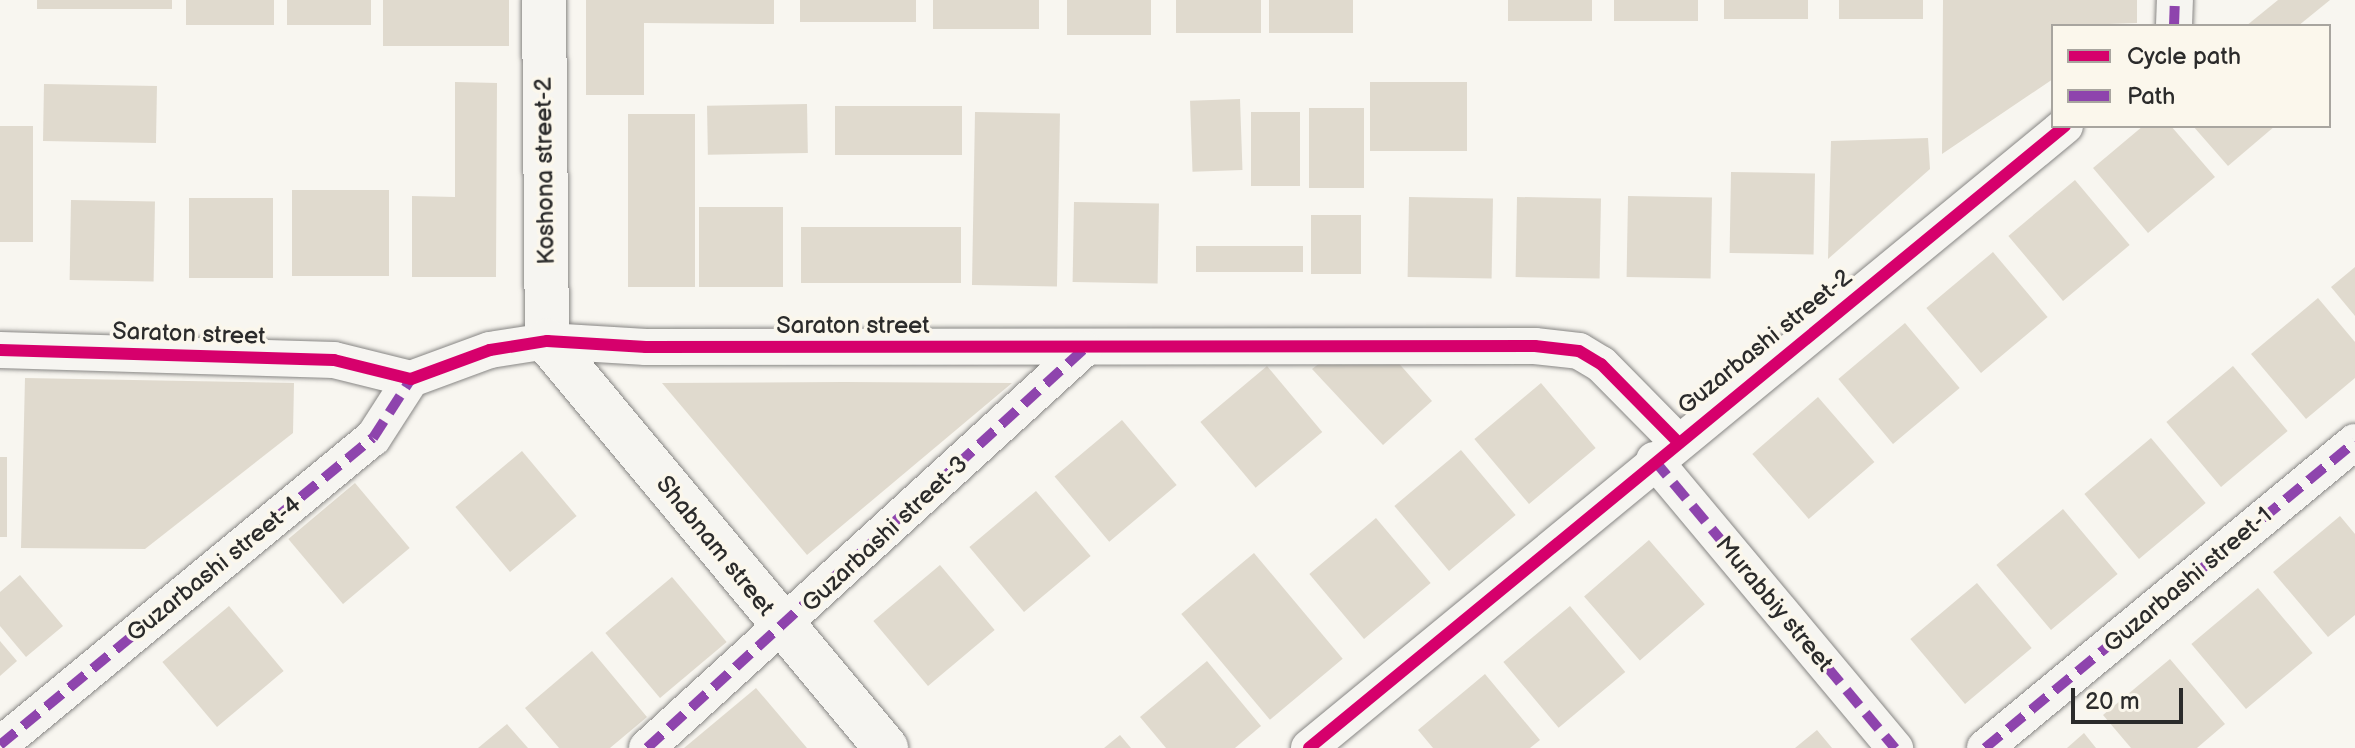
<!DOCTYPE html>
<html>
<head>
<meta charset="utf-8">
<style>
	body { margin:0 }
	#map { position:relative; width:2355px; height:748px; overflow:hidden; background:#f8f6f0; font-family:"Balsamiq Sans",sans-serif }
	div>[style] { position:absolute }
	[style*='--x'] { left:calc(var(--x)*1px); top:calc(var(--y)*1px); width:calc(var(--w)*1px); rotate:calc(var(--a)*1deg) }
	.building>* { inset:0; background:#e0dace; transform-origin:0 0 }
	.roads { filter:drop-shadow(0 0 2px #878684) drop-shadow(0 0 2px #878684) }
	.minor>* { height:36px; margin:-18px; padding:0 18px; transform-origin:18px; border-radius:18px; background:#f6f5f1 }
	.tertiary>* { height:44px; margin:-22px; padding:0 22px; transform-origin:22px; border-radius:22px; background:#f6f5f1 }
	.quiet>* { height:10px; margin-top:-5px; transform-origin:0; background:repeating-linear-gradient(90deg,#8e44ad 0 20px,transparent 0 30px) }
	.cycleway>* { height:12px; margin:-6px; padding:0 6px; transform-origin:6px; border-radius:6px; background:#d6006c }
	span { translate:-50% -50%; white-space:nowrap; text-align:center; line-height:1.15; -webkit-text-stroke:7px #fbf7ec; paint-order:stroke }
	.street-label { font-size:24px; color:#2b2b2b }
	.legend { position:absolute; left:2051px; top:24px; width:280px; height:104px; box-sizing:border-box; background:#fbf7ec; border:2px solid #a8a59f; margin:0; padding:10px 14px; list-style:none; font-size:24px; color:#2b2b2b }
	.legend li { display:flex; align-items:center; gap:16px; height:40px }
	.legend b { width:40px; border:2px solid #a8a59f }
	.scale { position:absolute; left:2071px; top:688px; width:112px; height:36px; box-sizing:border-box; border:4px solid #2b2b2b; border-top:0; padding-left:10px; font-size:24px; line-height:28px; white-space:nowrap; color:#2b2b2b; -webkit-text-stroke:6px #fbf7ec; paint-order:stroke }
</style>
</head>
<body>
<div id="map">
	<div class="building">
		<i style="left:37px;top:0;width:135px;height:9px"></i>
		<i style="left:186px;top:0;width:88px;height:25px"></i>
		<i style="left:287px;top:0;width:84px;height:25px"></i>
		<i style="left:383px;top:0;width:126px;height:46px"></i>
		<i style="clip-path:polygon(586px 0,774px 0,774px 24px,644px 23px,644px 95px,586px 95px)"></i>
		<i style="left:800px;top:0;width:116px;height:22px"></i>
		<i style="left:933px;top:0;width:106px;height:29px"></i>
		<i style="left:1067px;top:0;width:84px;height:35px"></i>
		<i style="left:1176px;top:0;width:85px;height:33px"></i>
		<i style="left:1269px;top:0;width:84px;height:33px"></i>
		<i style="left:1508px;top:0;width:84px;height:21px"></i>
		<i style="left:1614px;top:0;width:84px;height:21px"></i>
		<i style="left:1724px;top:0;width:84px;height:19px"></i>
		<i style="left:1839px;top:0;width:84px;height:19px"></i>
		<i style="clip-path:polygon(1943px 0,2137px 0,2137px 23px,2053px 26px,2053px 79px,1942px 154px)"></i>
		<i style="clip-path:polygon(2278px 0,2330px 0,2298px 26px,2246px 26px)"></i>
		<i style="clip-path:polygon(455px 82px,497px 83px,496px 277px,412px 277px,412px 196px,455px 197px)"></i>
		<i style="left:1370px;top:82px;width:97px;height:69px"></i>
		<i style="left:44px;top:84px;width:113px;height:57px;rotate:1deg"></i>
		<i style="left:1240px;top:99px;width:71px;height:50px;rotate:88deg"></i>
		<i style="left:807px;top:104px;width:49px;height:100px;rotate:89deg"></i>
		<i style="left:835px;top:106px;width:127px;height:49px"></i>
		<i style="left:1309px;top:108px;width:55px;height:80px"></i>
		<i style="left:975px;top:112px;width:85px;height:173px;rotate:1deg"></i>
		<i style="left:1251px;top:112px;width:49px;height:74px"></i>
		<i style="left:628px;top:114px;width:67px;height:173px"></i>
		<i style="left:0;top:126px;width:33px;height:116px"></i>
		<i style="clip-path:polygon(2143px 126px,2171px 126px,2215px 177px,2148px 233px,2093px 168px)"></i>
		<i style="clip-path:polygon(2193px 126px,2275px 126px,2228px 166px)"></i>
		<i style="clip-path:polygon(1928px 138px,1930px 169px,1828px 259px,1831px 141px)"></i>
		<i style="left:1731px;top:172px;width:84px;height:81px;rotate:1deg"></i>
		<i style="left:2075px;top:180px;width:85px;height:87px;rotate:50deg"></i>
		<i style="left:292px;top:190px;width:97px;height:86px"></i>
		<i style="left:1628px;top:196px;width:84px;height:81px;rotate:1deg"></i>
		<i style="left:1409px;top:197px;width:84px;height:80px;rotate:1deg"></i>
		<i style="left:1517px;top:197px;width:84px;height:80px;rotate:1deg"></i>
		<i style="left:189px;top:198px;width:84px;height:80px"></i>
		<i style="left:71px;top:200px;width:84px;height:80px;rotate:1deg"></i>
		<i style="left:1074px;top:202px;width:85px;height:80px;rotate:1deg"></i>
		<i style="left:699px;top:207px;width:84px;height:80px"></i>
		<i style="left:1311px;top:215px;width:50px;height:59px"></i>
		<i style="left:801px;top:227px;width:160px;height:56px"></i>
		<i style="left:1303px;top:246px;width:26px;height:107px;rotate:90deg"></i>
		<i style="left:1993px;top:252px;width:85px;height:87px;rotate:50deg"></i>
		<i style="clip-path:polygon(2355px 267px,2355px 316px,2331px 287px)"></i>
		<i style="clip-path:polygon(2318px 298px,2355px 342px,2355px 378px,2306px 419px,2251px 354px)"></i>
		<i style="left:1905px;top:323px;width:85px;height:87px;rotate:50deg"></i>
		<i style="clip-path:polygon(1388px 351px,1432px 401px,1383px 445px,1312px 369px,1333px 353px)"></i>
		<i style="left:1267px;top:366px;width:86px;height:87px;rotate:50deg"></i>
		<i style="left:2233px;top:366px;width:85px;height:87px;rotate:50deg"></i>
		<i style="clip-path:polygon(25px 378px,294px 383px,293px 433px,145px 549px,21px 548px)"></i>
		<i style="clip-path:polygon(844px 382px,1012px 383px,807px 555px,662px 383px)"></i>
		<i style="left:1541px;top:383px;width:85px;height:87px;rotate:50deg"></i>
		<i style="left:1818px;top:397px;width:86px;height:87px;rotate:49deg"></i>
		<i style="left:1122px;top:420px;width:85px;height:88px;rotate:50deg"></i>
		<i style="left:2151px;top:438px;width:85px;height:87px;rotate:50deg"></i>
		<i style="left:1461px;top:450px;width:85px;height:87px;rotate:50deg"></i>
		<i style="left:522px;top:451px;width:85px;height:87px;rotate:50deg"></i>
		<i style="left:0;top:457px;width:7px;height:80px"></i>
		<i style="left:355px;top:483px;width:85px;height:87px;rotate:50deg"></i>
		<i style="left:1036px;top:491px;width:85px;height:87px;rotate:50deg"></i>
		<i style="left:2063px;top:509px;width:85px;height:87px;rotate:50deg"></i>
		<i style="clip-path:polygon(2340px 516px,2355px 534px,2355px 615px,2328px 637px,2273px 572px)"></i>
		<i style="left:1376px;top:518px;width:85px;height:87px;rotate:50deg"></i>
		<i style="left:1649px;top:540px;width:85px;height:86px;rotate:49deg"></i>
		<i style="left:1254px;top:553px;width:138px;height:95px;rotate:50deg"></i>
		<i style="left:940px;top:565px;width:85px;height:87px;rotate:50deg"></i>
		<i style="clip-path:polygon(20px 575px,63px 626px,26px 657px,0 626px,0 592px)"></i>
		<i style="left:672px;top:577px;width:85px;height:87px;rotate:50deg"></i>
		<i style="left:1977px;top:583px;width:85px;height:87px;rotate:50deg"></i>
		<i style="left:2258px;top:588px;width:85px;height:87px;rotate:50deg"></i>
		<i style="left:229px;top:606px;width:85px;height:87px;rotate:50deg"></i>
		<i style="left:1570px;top:606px;width:86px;height:87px;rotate:50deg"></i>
		<i style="clip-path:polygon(0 641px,17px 661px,0 676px)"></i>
		<i style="clip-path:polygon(592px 651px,647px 717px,610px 748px,559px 748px,525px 708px)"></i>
		<i style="clip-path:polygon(2170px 659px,2225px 724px,2197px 748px,2131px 748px,2103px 715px)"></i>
		<i style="clip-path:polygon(1207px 661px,1261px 726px,1235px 748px,1166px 748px,1140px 717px)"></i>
		<i style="clip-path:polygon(1485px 674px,1540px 740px,1530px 748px,1433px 748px,1418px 730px)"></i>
		<i style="clip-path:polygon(756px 688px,807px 748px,684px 748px)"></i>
		<i style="clip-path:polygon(507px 724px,528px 748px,478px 748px)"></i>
		<i style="clip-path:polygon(1817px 730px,1832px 748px,1795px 748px)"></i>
		<i style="clip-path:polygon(2084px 733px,2096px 748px,2067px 748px)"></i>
		<i style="clip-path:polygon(1120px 735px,1131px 748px,1104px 748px)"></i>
	</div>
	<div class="roads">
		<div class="minor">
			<i style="--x:2174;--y:26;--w:26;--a:-88"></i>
			<i style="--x:0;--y:350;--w:334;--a:1.7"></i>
			<i style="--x:334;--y:360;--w:79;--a:13.9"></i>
			<i style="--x:411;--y:379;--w:84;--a:-20.2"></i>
			<i style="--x:490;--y:350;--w:58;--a:-9"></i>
			<i style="--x:547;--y:341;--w:99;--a:3.5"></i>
			<i style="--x:646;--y:347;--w:889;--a:-0.06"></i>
			<i style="--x:1535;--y:346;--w:44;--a:6.5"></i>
			<i style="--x:1579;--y:351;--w:26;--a:31"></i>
			<i style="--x:1601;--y:364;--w:108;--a:45.4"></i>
			<i style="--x:1654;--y:460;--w:376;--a:50.1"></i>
			<i style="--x:0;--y:745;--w:483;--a:-39.5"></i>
			<i style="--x:373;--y:438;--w:70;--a:-57.2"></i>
			<i style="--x:647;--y:748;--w:592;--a:-42.4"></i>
			<i style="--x:1309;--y:748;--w:979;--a:-39.45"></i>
			<i style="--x:1985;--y:748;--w:480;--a:-39.6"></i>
		</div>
		<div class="tertiary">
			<i style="--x:544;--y:0;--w:341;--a:89.5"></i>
			<i style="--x:547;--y:341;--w:530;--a:50.21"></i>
		</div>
	</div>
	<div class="quiet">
		<i style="--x:2174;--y:26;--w:26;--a:-88"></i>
		<i style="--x:1654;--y:460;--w:376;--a:50.1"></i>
		<i style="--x:0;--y:745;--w:483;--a:-39.5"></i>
		<i style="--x:373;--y:438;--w:70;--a:-57.2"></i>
		<i style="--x:647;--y:748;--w:592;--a:-42.4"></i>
		<i style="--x:1985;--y:748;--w:480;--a:-39.6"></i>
	</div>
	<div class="cycleway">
		<i style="--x:0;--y:350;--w:334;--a:1.7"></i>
		<i style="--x:334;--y:360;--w:79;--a:13.9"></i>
		<i style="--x:411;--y:379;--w:84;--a:-20.2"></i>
		<i style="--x:490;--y:350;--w:58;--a:-9"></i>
		<i style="--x:547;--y:341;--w:99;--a:3.5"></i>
		<i style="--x:646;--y:347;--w:889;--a:-0.06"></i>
		<i style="--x:1535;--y:346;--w:44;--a:6.5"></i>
		<i style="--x:1579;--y:351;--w:26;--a:31"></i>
		<i style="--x:1601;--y:364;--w:108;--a:45.4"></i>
		<i style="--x:1309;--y:748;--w:979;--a:-39.45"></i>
	</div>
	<div class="street-label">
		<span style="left:545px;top:171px;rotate:-91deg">Koshona street-2</span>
		<span style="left:853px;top:326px">Saraton street</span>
		<span style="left:189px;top:334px;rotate:2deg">Saraton street</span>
		<span style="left:1765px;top:342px;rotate:-39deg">Guzarbashi street-2</span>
		<span style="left:885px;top:534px;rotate:-43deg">Guzarbashi street-3</span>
		<span style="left:715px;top:546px;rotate:51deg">Shabnam street</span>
		<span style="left:214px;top:569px;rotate:-39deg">Guzarbashi street-4</span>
		<span style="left:2188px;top:580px;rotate:-40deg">Guzarbashi street-1</span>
		<span style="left:1774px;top:604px;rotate:50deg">Murabbiy street</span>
	</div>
	<ul class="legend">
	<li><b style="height:10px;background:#d6006c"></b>Cycle path</li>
	<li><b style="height:10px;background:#8e44ad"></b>Path</li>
	</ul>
	<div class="scale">20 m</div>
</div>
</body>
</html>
